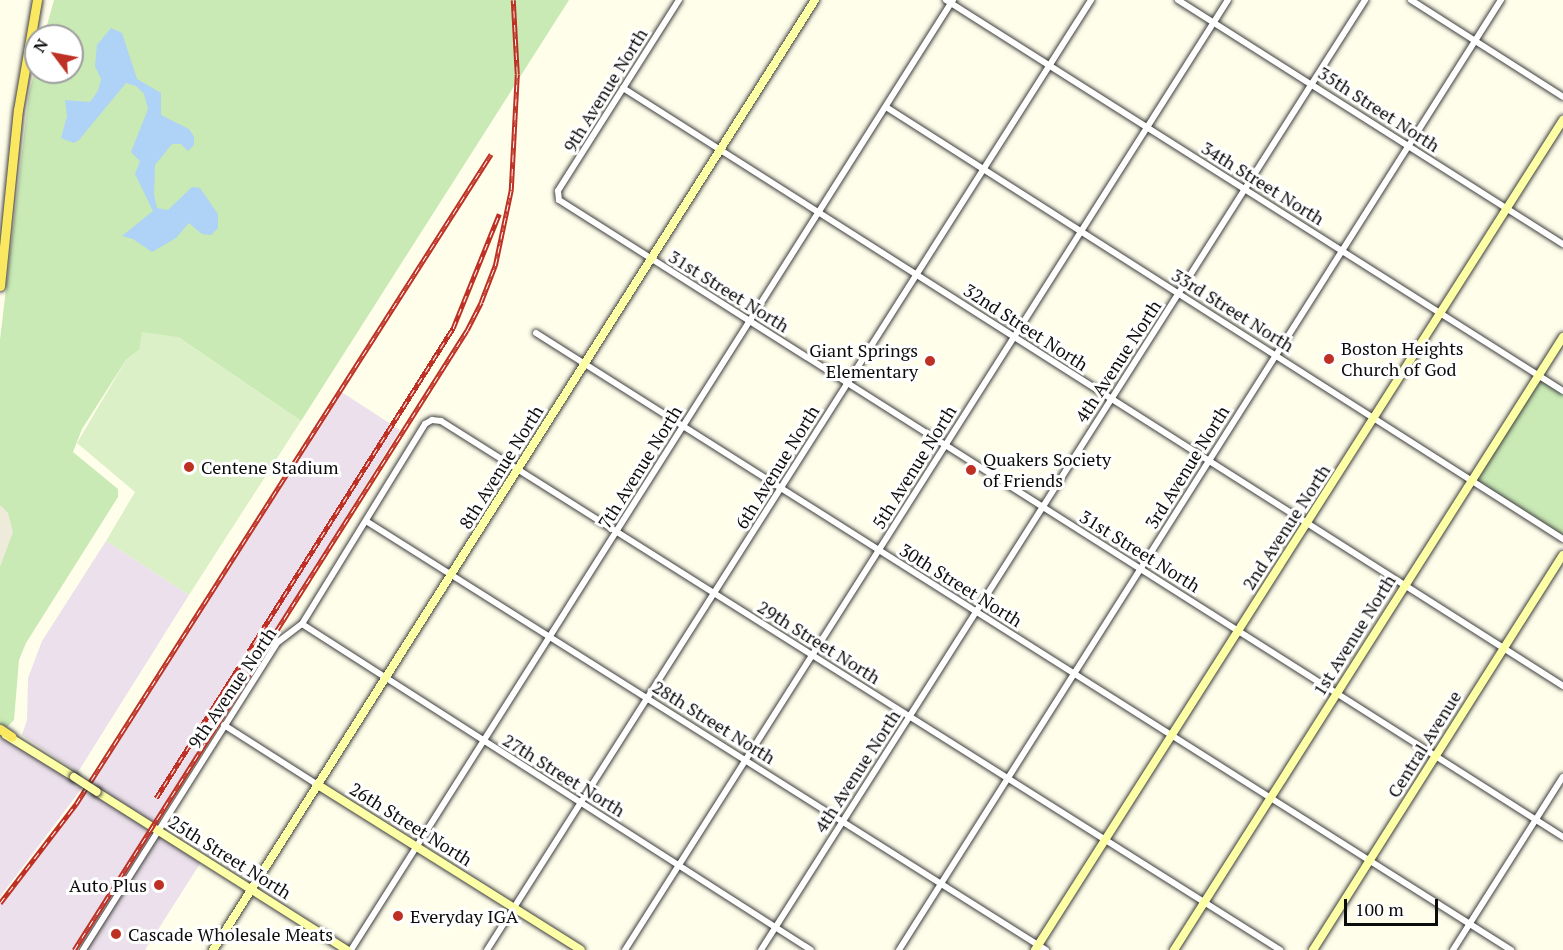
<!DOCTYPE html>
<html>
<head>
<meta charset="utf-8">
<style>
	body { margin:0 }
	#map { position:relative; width:1563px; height:950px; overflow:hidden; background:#fffeeb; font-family:"PT Serif",serif }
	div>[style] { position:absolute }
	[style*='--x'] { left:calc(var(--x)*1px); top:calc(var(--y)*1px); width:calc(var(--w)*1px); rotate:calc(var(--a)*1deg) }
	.industrial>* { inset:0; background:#ebe0eb }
	.green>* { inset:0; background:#c9e9b5 }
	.pitch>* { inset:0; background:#dcf0c7 }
	.plaza>* { inset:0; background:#eeebdb }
	.water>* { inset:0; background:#afd2f7 }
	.roads { filter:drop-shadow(0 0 2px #3f3f3f) drop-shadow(0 0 2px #3f3f3f) }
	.street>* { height:6px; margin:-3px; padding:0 3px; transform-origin:3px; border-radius:3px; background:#fff }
	.secondary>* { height:8px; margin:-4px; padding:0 4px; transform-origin:4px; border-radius:4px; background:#fdffa6 }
	.primary>* { height:9px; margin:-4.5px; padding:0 4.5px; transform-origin:4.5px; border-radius:4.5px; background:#fae960 }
	.rail>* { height:4.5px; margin-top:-2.25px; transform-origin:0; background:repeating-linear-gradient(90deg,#fff 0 7px,#bd3023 0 14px); box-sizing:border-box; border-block:2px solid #bd3023 }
	.bridges { filter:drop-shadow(0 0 2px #2e2e2e) drop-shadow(0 0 2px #2e2e2e) }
	.secondary-bridge>* { height:8px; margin:-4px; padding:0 4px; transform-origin:4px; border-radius:4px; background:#fdffa6 }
	.dots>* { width:16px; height:16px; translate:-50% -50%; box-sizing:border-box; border:3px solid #fff; border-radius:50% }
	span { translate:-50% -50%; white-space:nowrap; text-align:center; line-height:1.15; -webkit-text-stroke:6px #fff; paint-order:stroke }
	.street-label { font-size:18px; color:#0c0c0c }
	.poi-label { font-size:18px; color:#0c0c0c }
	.left { translate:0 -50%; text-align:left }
	.right { translate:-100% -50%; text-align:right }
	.north { position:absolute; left:24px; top:24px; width:60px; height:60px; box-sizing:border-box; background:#fff; border:2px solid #9e9e9e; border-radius:50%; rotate:302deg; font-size:16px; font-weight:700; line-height:24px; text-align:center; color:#0c0c0c }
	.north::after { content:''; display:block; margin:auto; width:21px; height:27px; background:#bd3023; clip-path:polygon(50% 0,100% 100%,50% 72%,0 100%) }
	.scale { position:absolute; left:1344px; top:899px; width:94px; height:27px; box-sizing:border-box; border:3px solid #0c0c0c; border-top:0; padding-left:8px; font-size:18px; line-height:21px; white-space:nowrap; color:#0c0c0c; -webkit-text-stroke:4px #fff; paint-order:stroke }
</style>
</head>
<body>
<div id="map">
	<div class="industrial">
		<i style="clip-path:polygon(340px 391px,400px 430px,153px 827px,203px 859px,145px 950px,0 950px,0 903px,89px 787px)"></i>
		<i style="clip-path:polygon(106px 541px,189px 595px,78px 772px,22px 735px,27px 720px,28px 678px,42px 641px)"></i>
		<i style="clip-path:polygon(12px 737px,85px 784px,0 897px,0 738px)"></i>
	</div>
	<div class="green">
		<i style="clip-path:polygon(54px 0,569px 0,301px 421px,178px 337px,139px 350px,126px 360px,82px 429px,73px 452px,118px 489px,118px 497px,26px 643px,19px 660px,14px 720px,7px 727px,0 724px,0 340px,29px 93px,36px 67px,36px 72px,72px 72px,72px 36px,44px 36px)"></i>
		<i style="clip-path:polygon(1539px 376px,1563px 391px,1563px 539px,1471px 480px)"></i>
	</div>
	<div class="pitch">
		<i style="clip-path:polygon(142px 332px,178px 337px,301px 421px,189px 595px,106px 541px,135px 492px,77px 443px,126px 360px,139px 350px)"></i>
	</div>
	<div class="plaza">
		<i style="clip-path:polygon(0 505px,8px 513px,13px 532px,0 567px)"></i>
	</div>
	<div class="water">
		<i style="clip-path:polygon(111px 28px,122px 33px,137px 79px,161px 93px,161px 115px,189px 129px,194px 137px,194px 145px,188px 151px,181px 144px,172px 144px,155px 165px,154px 195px,157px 208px,168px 210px,192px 187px,200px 188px,218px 214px,218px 228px,211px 235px,202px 234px,189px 223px,176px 238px,152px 252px,133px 239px,122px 236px,153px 211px,135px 174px,140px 161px,131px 152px,148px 109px,144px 94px,136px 86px,126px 83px,79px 140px,74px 143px,61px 138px,67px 116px,65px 100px,90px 102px,98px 91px,101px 79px,95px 66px,97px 45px)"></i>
	</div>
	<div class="roads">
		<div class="street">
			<i style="--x:679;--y:0;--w:226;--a:122.4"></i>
			<i style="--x:558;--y:191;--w:9;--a:84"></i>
			<i style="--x:559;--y:200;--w:1189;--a:32.39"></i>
			<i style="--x:946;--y:0;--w:730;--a:32.36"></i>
			<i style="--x:1178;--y:0;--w:456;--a:32.4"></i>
			<i style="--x:1411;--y:0;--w:180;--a:32.5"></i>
			<i style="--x:623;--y:88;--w:1114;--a:32.46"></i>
			<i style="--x:886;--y:107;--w:803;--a:32.54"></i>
			<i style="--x:536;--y:333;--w:1154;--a:32.33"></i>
			<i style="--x:366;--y:521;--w:804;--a:32.25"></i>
			<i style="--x:302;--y:624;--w:604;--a:32.64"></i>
			<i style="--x:224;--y:725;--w:112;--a:32.6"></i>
			<i style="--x:83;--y:950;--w:365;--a:-57.7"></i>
			<i style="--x:278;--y:642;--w:30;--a:-37"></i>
			<i style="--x:302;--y:624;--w:235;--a:-58.4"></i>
			<i style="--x:425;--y:424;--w:8;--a:-30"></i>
			<i style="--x:432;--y:420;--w:9;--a:6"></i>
			<i style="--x:441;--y:421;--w:992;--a:32.23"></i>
			<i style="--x:351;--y:950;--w:1125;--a:-57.64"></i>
			<i style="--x:487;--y:950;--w:1126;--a:-57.55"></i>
			<i style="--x:625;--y:950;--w:1125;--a:-57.6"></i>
			<i style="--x:761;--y:950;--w:1126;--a:-57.55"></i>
			<i style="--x:899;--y:950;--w:1125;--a:-57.64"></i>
			<i style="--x:1453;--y:950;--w:205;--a:-57.6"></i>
		</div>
		<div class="secondary">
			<i style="--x:6;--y:735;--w:80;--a:31.7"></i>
			<i style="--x:318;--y:785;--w:310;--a:32.1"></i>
			<i style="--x:97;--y:792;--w:296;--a:32.3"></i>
			<i style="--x:213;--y:950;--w:1125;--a:-57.64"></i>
			<i style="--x:1035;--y:950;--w:984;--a:-57.54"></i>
			<i style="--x:1174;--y:950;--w:726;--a:-57.6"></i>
			<i style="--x:1313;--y:950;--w:467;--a:-57.7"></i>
		</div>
		<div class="primary">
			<i style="--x:0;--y:286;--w:177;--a:-84.2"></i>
			<i style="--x:18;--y:110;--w:112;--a:-80.2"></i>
			<i style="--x:0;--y:729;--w:14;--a:34"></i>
		</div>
	</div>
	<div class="rail">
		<i style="--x:156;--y:798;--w:556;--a:-57.71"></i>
		<i style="--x:453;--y:328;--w:123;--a:-68"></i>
		<i style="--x:0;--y:903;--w:125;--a:-52.5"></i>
		<i style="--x:76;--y:804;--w:771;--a:-57.44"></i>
		<i style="--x:74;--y:950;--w:734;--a:-57.63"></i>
		<i style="--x:467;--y:330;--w:31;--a:-63"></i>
		<i style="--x:481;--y:302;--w:39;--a:-69"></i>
		<i style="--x:495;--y:266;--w:78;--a:-78.1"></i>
		<i style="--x:511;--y:190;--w:116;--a:-87"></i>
		<i style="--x:517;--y:74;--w:74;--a:-93.1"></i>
	</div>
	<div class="bridges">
		<div class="secondary-bridge">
			<i style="--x:74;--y:777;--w:27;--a:33"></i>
		</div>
	</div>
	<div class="dots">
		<i style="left:1329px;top:359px;background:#bd3023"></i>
		<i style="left:930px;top:361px;background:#bd3023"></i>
		<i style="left:189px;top:467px;background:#bd3023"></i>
		<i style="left:971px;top:470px;background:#bd3023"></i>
		<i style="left:159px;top:885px;background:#bd3023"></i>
		<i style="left:398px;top:916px;background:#bd3023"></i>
		<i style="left:116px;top:934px;background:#bd3023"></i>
	</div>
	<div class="street-label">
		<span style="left:605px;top:90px;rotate:-58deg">9th Avenue North</span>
		<span style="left:1379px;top:109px;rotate:33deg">35th Street North</span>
		<span style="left:1263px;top:183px;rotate:32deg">34th Street North</span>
		<span style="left:729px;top:291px;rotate:32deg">31st Street North</span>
		<span style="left:1233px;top:310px;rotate:32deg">33rd Street North</span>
		<span style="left:1026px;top:327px;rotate:33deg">32nd Street North</span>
		<span style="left:1118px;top:361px;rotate:-57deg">4th Avenue North</span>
		<span style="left:501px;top:467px;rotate:-58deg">8th Avenue North</span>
		<span style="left:640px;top:467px;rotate:-58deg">7th Avenue North</span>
		<span style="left:777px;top:467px;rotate:-58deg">6th Avenue North</span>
		<span style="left:914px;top:467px;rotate:-58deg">5th Avenue North</span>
		<span style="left:1187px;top:467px;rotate:-58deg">3rd Avenue North</span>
		<span style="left:1286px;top:527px;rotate:-57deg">2nd Avenue North</span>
		<span style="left:1140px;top:551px;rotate:32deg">31st Street North</span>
		<span style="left:961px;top:585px;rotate:32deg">30th Street North</span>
		<span style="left:1354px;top:635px;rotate:-58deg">1st Avenue North</span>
		<span style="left:819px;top:642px;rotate:32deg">29th Street North</span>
		<span style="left:232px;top:688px;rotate:-56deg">9th Avenue North</span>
		<span style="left:714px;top:722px;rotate:32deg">28th Street North</span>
		<span style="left:1424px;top:744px;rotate:-58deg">Central Avenue</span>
		<span style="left:857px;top:771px;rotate:-57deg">4th Avenue North</span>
		<span style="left:564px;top:775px;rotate:32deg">27th Street North</span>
		<span style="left:411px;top:824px;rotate:32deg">26th Street North</span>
		<span style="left:230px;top:857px;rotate:32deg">25th Street North</span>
	</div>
	<div class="poi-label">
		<span class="left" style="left:1341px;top:359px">Boston Heights<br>Church of God</span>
		<span class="right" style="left:918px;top:361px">Giant Springs<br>Elementary</span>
		<span class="left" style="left:983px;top:470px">Quakers Society<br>of Friends</span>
		<span class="left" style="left:201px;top:467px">Centene Stadium</span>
		<span class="right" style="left:147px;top:885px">Auto Plus</span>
		<span class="left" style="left:410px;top:916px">Everyday IGA</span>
		<span class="left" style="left:128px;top:934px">Cascade Wholesale Meats</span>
	</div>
	<div class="north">N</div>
	<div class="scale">100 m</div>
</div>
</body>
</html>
